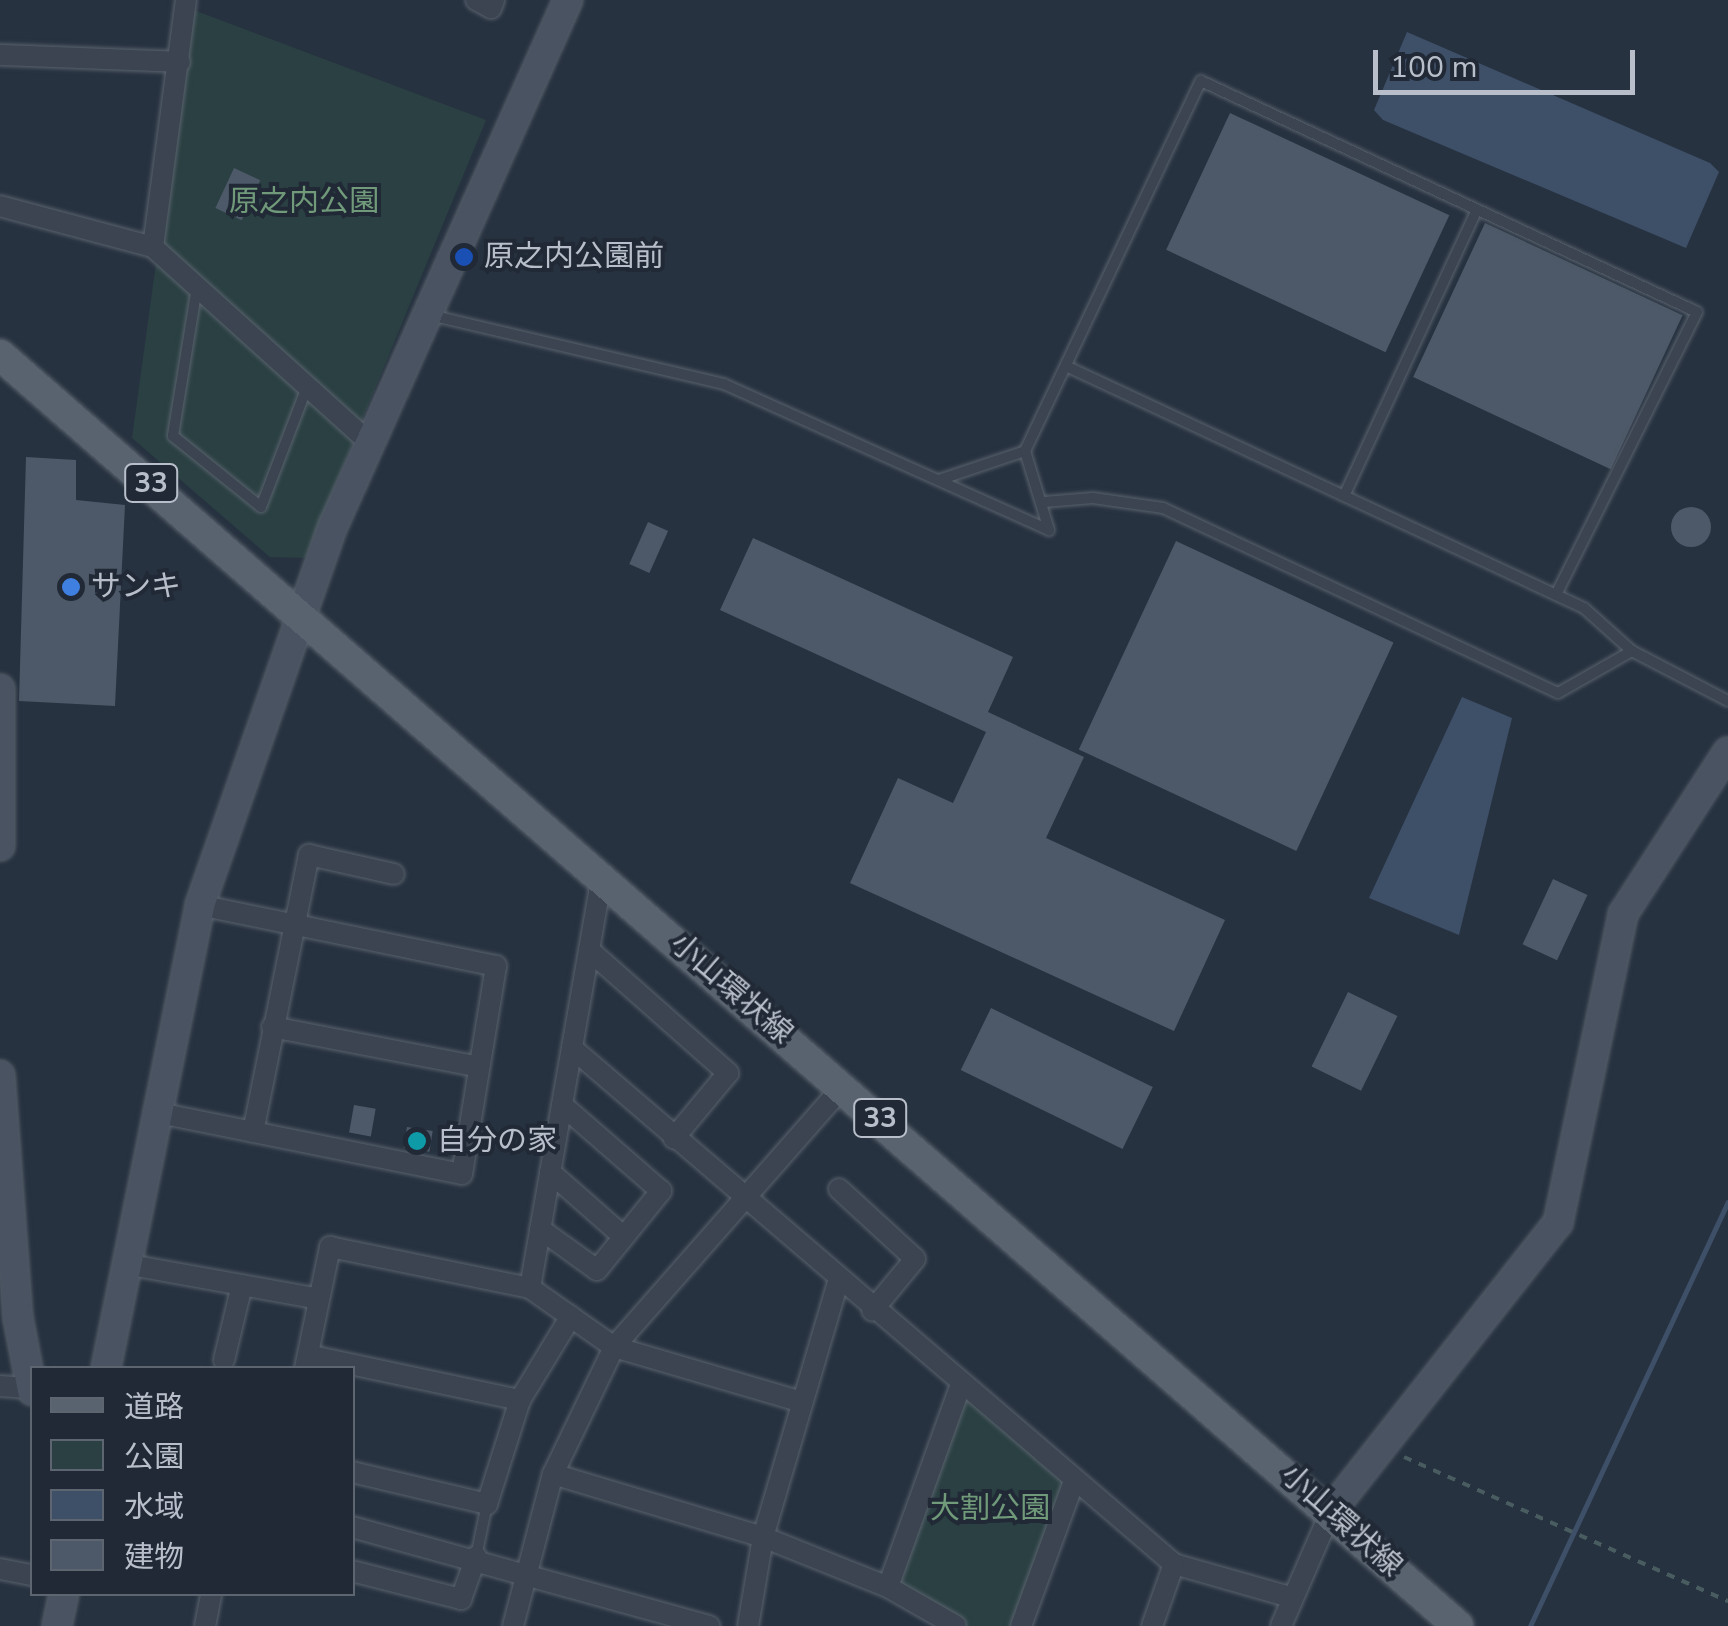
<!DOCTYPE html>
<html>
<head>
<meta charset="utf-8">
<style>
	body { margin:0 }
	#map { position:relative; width:1728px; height:1626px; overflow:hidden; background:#273240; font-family:"Nunito Sans","Noto Sans JP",sans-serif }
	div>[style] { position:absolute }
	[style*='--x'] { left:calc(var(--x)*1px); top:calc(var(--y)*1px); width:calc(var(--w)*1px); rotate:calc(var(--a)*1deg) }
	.green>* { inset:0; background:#2a4042 }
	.water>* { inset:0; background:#3e4f68 }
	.stream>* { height:5px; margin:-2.5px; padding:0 2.5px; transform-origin:2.5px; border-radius:2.5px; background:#3e4f68 }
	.building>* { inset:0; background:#4d5968; transform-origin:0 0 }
	.round { border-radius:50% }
	.path>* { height:4px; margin-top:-2px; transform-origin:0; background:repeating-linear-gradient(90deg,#495d60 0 8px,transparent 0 16px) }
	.roads { filter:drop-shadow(0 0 2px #59626d) drop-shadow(0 0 2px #59626d) }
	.lane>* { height:10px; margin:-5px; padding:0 5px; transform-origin:5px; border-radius:5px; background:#3b4450 }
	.street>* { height:20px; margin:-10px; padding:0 10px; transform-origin:10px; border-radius:10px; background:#3b4450 }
	.secondary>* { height:28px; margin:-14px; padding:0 14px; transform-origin:14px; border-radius:14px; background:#495362 }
	.primary>* { height:30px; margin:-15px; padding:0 15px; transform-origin:15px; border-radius:15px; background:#59636f }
	.dots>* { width:28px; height:28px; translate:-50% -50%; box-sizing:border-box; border:5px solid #202935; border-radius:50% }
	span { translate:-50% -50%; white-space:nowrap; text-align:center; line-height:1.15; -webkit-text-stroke:8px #202935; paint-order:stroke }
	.shield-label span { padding:2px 8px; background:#202935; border:2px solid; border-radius:8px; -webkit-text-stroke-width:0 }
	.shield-label { font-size:28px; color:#b8bfca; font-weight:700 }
	.park-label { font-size:30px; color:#709a7a }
	.poi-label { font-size:30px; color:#b8bfca }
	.left { translate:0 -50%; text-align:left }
	.street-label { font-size:30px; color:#b8bfca }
	.legend { position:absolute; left:30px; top:1366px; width:325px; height:230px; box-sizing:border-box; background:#202935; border:2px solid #5d6571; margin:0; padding:12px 18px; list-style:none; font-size:30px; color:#b8bfca }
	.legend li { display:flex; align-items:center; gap:20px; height:50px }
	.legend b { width:50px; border:2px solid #5d6571 }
	.scale { position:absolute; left:1373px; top:50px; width:262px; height:45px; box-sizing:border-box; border:5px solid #b8bfca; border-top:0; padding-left:12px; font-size:30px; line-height:35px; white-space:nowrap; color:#b8bfca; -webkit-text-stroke:8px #202935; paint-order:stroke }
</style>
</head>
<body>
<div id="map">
	<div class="green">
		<i style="clip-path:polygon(191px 9px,486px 120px,305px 558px,270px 557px,132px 438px)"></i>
		<i style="clip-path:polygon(962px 1395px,1069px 1485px,1017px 1626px,964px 1626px,895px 1584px)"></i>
	</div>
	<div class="water">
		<i style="clip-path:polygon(1407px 32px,1710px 163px,1719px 172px,1686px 248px,1383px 120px,1374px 110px)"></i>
		<i style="clip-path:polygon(1462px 697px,1512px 718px,1459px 935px,1369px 898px)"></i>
	</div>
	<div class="stream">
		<i style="--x:1530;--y:1626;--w:468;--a:-65"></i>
	</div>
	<div class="building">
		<i style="left:1230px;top:113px;width:242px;height:151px;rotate:25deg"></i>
		<i style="left:234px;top:168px;width:29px;height:44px;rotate:25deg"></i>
		<i style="left:1485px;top:223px;width:218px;height:170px;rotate:25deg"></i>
		<i style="clip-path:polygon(26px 457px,76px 460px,76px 500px,125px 505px,115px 706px,19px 701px)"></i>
		<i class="round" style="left:1671px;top:507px;width:40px;height:40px"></i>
		<i style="left:648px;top:522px;width:22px;height:46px;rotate:24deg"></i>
		<i style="clip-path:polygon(753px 538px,1013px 657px,988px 712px,1084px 757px,1046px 838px,1225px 920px,1174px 1031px,850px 883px,898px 778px,953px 803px,986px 732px,720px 610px)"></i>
		<i style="left:1176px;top:541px;width:240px;height:230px;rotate:25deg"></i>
		<i style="left:1553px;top:879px;width:38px;height:72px;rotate:25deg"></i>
		<i style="left:1348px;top:992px;width:55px;height:83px;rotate:26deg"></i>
		<i style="left:991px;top:1008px;width:180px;height:69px;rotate:26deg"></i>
		<i style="left:354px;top:1105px;width:22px;height:28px;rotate:10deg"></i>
		<i style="left:407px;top:1127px;width:26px;height:21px;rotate:9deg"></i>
	</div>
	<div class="path">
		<i style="--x:1404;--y:1457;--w:355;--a:24"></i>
	</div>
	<div class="roads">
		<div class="lane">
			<i style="--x:197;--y:287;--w:151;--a:99.2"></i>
			<i style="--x:173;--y:436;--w:113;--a:38.9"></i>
			<i style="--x:261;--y:507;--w:129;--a:-69"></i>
			<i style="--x:430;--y:315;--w:302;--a:13.2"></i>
			<i style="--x:724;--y:384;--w:356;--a:24.2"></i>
			<i style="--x:1068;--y:367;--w:570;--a:25.04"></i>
			<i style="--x:1584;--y:608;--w:64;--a:41.9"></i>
			<i style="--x:1632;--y:651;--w:108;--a:27.5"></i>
			<i style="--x:1025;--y:451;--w:83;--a:73.1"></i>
			<i style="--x:939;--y:480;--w:91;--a:-18.6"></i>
			<i style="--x:1025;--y:451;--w:410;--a:-64.6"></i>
			<i style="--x:1201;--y:81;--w:547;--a:24.97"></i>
			<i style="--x:1697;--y:312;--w:316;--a:116.5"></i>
			<i style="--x:1344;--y:496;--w:315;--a:-65.1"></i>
			<i style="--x:1044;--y:502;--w:49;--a:-4.7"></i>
			<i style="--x:1093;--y:498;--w:71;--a:8.1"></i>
			<i style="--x:1163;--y:508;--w:436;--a:25.1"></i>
			<i style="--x:1558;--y:693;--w:85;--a:-29.6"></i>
			<i style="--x:476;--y:1557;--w:54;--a:-78.3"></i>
		</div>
		<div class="street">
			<i style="--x:476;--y:0;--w:17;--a:28"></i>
			<i style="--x:491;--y:8;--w:9;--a:-69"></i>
			<i style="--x:0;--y:55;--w:180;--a:2.2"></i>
			<i style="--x:0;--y:206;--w:158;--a:15"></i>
			<i style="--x:153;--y:247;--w:291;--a:42.1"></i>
			<i style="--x:153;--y:247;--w:249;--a:-82.4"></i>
			<i style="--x:589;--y:950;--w:186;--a:41.5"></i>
			<i style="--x:728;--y:1073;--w:85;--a:129.7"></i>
			<i style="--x:272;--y:1027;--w:211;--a:10.9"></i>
			<i style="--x:572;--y:1048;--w:793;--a:40.6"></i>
			<i style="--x:1174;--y:1564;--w:121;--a:15.9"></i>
			<i style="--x:154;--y:1112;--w:314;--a:11.4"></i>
			<i style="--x:462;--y:1174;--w:211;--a:-80.7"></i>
			<i style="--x:496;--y:966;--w:302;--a:-168.4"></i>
			<i style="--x:253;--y:1132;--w:283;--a:-78.6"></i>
			<i style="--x:309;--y:855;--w:87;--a:12.6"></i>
			<i style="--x:550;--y:1172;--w:98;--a:41.3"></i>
			<i style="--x:839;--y:1189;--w:103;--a:42.6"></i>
			<i style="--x:915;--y:1259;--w:67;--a:129.6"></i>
			<i style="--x:540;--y:1229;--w:70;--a:35.7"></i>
			<i style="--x:597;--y:1270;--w:102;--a:-51"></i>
			<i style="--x:661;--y:1191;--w:131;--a:-139"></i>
			<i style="--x:125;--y:1264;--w:197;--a:10.2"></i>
			<i style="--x:530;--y:1288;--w:418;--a:-80.1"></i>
			<i style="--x:308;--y:1355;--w:217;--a:12"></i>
			<i style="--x:224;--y:1360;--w:77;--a:-76.5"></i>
			<i style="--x:305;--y:1368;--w:124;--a:-78.3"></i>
			<i style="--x:330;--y:1247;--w:204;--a:11.6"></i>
			<i style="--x:530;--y:1288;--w:103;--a:35.1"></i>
			<i style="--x:614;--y:1347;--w:196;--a:16.3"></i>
			<i style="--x:0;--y:1386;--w:31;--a:4"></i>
			<i style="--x:352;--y:1472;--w:139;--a:13.3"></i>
			<i style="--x:487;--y:1504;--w:109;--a:-72.4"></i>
			<i style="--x:520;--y:1400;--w:98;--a:-58.7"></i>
			<i style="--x:553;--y:1474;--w:219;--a:16.7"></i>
			<i style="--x:763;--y:1537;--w:135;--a:21.8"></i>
			<i style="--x:888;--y:1587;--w:78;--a:29.8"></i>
			<i style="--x:352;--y:1527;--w:371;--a:15.5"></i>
			<i style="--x:0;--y:1569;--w:33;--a:11"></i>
			<i style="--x:352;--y:1571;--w:113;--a:14.4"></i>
			<i style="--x:461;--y:1599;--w:45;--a:-70.3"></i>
			<i style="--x:888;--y:1587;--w:213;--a:-70.2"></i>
			<i style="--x:205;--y:1626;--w:33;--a:-79"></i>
			<i style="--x:513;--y:1626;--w:157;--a:-75.3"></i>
			<i style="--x:553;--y:1474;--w:141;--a:-64.3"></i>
			<i style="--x:614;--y:1347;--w:347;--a:-48.7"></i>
			<i style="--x:748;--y:1626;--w:90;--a:-80.4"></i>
			<i style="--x:763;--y:1537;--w:266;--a:-73.6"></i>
			<i style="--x:1021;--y:1626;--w:151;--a:-69.9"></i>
			<i style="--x:1152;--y:1626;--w:66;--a:-70.5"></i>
			<i style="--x:1281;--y:1626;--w:125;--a:-66.5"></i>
		</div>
		<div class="secondary">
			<i style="--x:0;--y:689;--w:157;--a:90"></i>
			<i style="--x:0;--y:1075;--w:244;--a:85.8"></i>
			<i style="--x:18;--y:1318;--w:74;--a:79.1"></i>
			<i style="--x:106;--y:1368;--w:472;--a:-78.5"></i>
			<i style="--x:200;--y:905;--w:402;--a:-70.7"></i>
			<i style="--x:333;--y:526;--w:576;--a:-65.93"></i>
			<i style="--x:1331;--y:1511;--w:367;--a:-51.8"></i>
			<i style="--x:1558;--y:1223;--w:316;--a:-78.1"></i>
			<i style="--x:1623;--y:914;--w:193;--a:-57.1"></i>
			<i style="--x:57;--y:1626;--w:33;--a:-78"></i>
		</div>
		<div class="primary">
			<i style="--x:0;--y:355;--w:1934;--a:41.08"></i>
		</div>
	</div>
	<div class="dots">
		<i style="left:464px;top:257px;background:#1a4fb4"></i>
		<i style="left:71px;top:587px;background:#3f7fe0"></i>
		<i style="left:417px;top:1141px;background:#0f9aa8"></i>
	</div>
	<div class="shield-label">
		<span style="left:151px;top:483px">33</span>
		<span style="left:880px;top:1118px">33</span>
	</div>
	<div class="park-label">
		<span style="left:304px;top:202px">原之内公園</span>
		<span style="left:990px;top:1509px">大割公園</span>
	</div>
	<div class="poi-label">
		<span class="left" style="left:484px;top:257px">原之内公園前</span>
		<span class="left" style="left:91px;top:587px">サンキ</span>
		<span class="left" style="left:437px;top:1141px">自分の家</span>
	</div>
	<div class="street-label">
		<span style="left:731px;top:989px;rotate:41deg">小山環状線</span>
		<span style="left:1341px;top:1521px;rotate:42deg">小山環状線</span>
	</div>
	<ul class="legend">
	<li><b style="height:12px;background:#59636f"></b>道路</li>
	<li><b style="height:28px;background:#2a4042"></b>公園</li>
	<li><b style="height:28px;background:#3e4f68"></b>水域</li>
	<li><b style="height:28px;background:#4d5968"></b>建物</li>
	</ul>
	<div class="scale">100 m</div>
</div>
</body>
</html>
